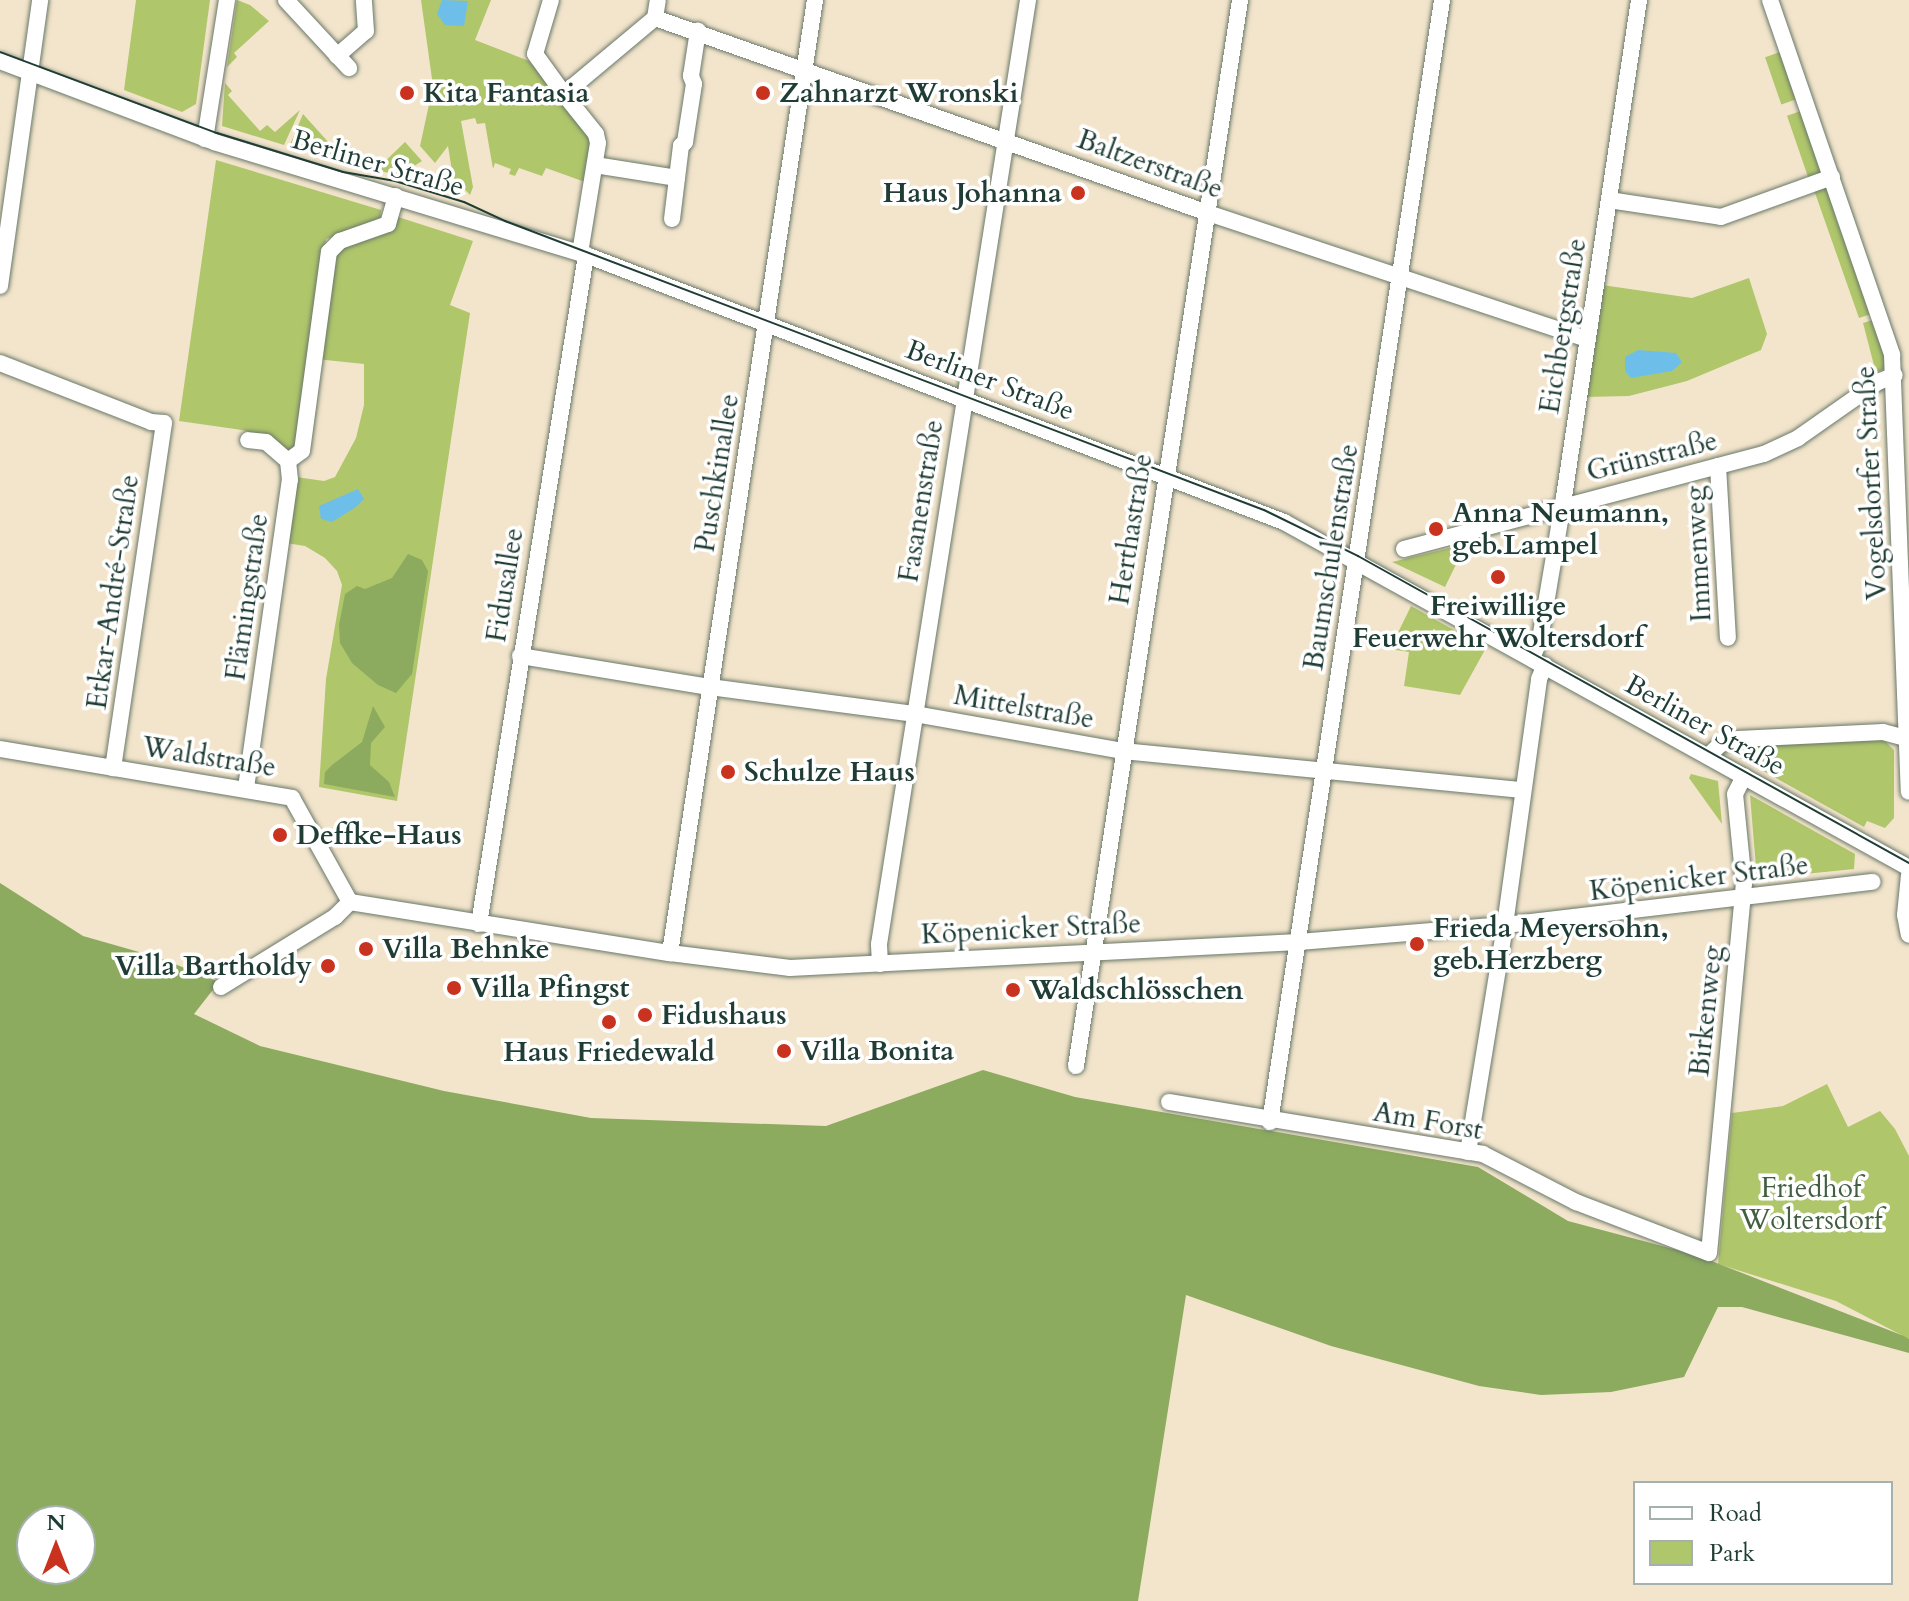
<!DOCTYPE html>
<html>
<head>
<meta charset="utf-8">
<style>
	body { margin:0 }
	#map { position:relative; width:1909px; height:1601px; overflow:hidden; background:#f3e5cc; font-family:Cardo,serif }
	div>[style] { position:absolute }
	[style*='--x'] { left:calc(var(--x)*1px); top:calc(var(--y)*1px); width:calc(var(--w)*1px); rotate:calc(var(--a)*1deg) }
	.green>* { inset:0; background:#b0c66b; transform-origin:0 0 }
	.forest>* { inset:0; background:#8cab5f }
	.water>* { inset:0; background:#6dbfe9 }
	.roads { filter:drop-shadow(0 0 2px #697869) drop-shadow(0 0 2px #697869) }
	.minor>* { height:16px; margin:-8px; padding:0 8px; transform-origin:8px; border-radius:8px; background:#fff }
	.tram>* { height:2px; margin:-1px; padding:0 1px; transform-origin:1px; border-radius:1px; background:#1f3d34 }
	.dots>* { width:22px; height:22px; translate:-50% -50%; box-sizing:border-box; border:4px solid #fff; border-radius:50% }
	span { translate:-50% -50%; white-space:nowrap; text-align:center; line-height:1.15; -webkit-text-stroke:7px #fff; paint-order:stroke }
	.poi-label { font-size:28px; color:#1f3d34; font-weight:700 }
	.left { translate:0 -50%; text-align:left }
	.right { translate:-100% -50%; text-align:right }
	.street-label { font-size:28px; color:#1f3d34 }
	.park-label { font-size:28px; color:#435f42 }
	.legend { position:absolute; left:1633px; top:1481px; width:260px; height:104px; box-sizing:border-box; background:#fff; border:2px solid #a5b1ae; margin:0; padding:10px 14px; list-style:none; font-size:24px; color:#1f3d34 }
	.legend li { display:flex; align-items:center; gap:16px; height:40px }
	.legend b { width:40px; border:2px solid #a5b1ae }
	.north { position:absolute; left:16px; top:1505px; width:80px; height:80px; box-sizing:border-box; background:#fff; border:2px solid #a5b1ae; border-radius:50%; rotate:0deg; font-size:22px; font-weight:700; line-height:32px; text-align:center; color:#1f3d34 }
	.north::after { content:''; display:block; margin:auto; width:28px; height:36px; background:#c8321e; clip-path:polygon(50% 0,100% 100%,50% 72%,0 100%) }
</style>
</head>
<body>
<div id="map">
	<div class="green">
		<i style="clip-path:polygon(136px 0,210px 0,196px 104px,182px 112px,124px 90px)"></i>
		<i style="clip-path:polygon(237px 0,250px 5px,269px 21px,234px 53px,237px 57px,227px 67px)"></i>
		<i style="clip-path:polygon(421px 0,491px 0,475px 40px,529px 61px,552px 88px,591px 141px,585px 182px,546px 168px,542px 176px,519px 168px,515px 176px,509px 174px,511px 169px,495px 163px,493px 169px,485px 123px,477px 124px,475px 118px,461px 121px,473px 187px,470px 195px,453px 177px,448px 146px,435px 163px,420px 146px,433px 86px)"></i>
		<i style="left:1783px;top:51px;width:50px;height:19px;rotate:71deg"></i>
		<i style="clip-path:polygon(225px 83px,232px 91px,228px 95px,260px 131px,267px 125px,275px 132px,300px 110px,284px 145px,222px 126px)"></i>
		<i style="left:1804px;top:110px;width:65px;height:18px;rotate:71deg"></i>
		<i style="clip-path:polygon(303px 114px,348px 164px,289px 147px)"></i>
		<i style="clip-path:polygon(405px 142px,422px 161px,400px 175px,379px 171px,377px 169px)"></i>
		<i style="clip-path:polygon(216px 160px,381px 210px,380px 221px,326px 239px,298px 443px,288px 455px,268px 438px,242px 430px,179px 421px)"></i>
		<i style="clip-path:polygon(1828px 185px,1836px 219px,1874px 313px,1859px 318px,1814px 190px)"></i>
		<i style="clip-path:polygon(395px 216px,473px 241px,450px 305px,470px 313px,397px 801px,319px 787px,326px 679px,342px 585px,337px 571px,325px 558px,305px 546px,286px 543px,296px 477px,324px 481px,335px 477px,356px 438px,364px 405px,364px 364px,316px 359px,332px 251px,385px 233px)"></i>
		<i style="clip-path:polygon(1749px 278px,1767px 334px,1761px 350px,1687px 381px,1629px 396px,1585px 397px,1602px 285px,1692px 298px)"></i>
		<i style="clip-path:polygon(1876px 319px,1891px 365px,1876px 373px,1863px 323px)"></i>
		<i style="clip-path:polygon(1466px 544px,1445px 587px,1392px 562px)"></i>
		<i style="clip-path:polygon(1411px 606px,1486px 648px,1460px 695px,1404px 686px,1409px 652px,1390px 649px)"></i>
		<i style="clip-path:polygon(1882px 738px,1894px 750px,1894px 818px,1885px 828px,1867px 821px,1864px 827px,1738px 757px,1747px 745px)"></i>
		<i style="clip-path:polygon(1691px 774px,1718px 781px,1722px 824px,1689px 778px)"></i>
		<i style="clip-path:polygon(1750px 795px,1855px 854px,1854px 869px,1757px 879px)"></i>
		<i style="clip-path:polygon(1827px 1084px,1848px 1127px,1880px 1111px,1895px 1129px,1909px 1156px,1909px 1339px,1836px 1301px,1718px 1264px,1732px 1113px,1783px 1106px)"></i>
	</div>
	<div class="forest">
		<i style="clip-path:polygon(408px 554px,422px 560px,428px 571px,412px 674px,396px 693px,378px 685px,352px 663px,340px 643px,339px 625px,345px 594px,357px 586px,365px 589px,392px 578px)"></i>
		<i style="clip-path:polygon(373px 706px,385px 727px,371px 743px,370px 765px,389px 782px,395px 797px,324px 784px,325px 772px,332px 765px,362px 742px)"></i>
		<i style="clip-path:polygon(evenodd,0 883px,83px 936px,160px 958px,219px 982px,194px 1014px,260px 1046px,444px 1091px,591px 1118px,826px 1126px,983px 1070px,1075px 1097px,1478px 1167px,1568px 1221px,1696px 1255px,1904px 1336px,1909px 1339px,1909px 1353px,1742px 1307px,1718px 1307px,1684px 1377px,1611px 1392px,1541px 1395px,1479px 1386px,1331px 1346px,1186px 1295px,1138px 1601px,0 1601px,0 883px,32px 1521px,80px 1521px,80px 1569px,32px 1569px,32px 1521px)"></i>
	</div>
	<div class="water">
		<i style="clip-path:polygon(442px 0,468px 1px,464px 26px,445px 25px,437px 14px)"></i>
		<i style="clip-path:polygon(1638px 350px,1676px 353px,1682px 362px,1672px 371px,1631px 378px,1625px 371px,1625px 357px)"></i>
		<i style="clip-path:polygon(358px 489px,364px 499px,356px 507px,332px 522px,321px 519px,319px 506px)"></i>
	</div>
	<div class="roads">
		<div class="minor">
			<i style="--x:286;--y:0;--w:93;--a:47.2"></i>
			<i style="--x:551;--y:0;--w:56;--a:106.5"></i>
			<i style="--x:535;--y:54;--w:49;--a:54.1"></i>
			<i style="--x:1770;--y:0;--w:375;--a:71"></i>
			<i style="--x:1892;--y:355;--w:437;--a:87.8"></i>
			<i style="--x:655;--y:18;--w:583;--a:19.43"></i>
			<i style="--x:1205;--y:212;--w:403;--a:18.4"></i>
			<i style="--x:337;--y:56;--w:38;--a:-41"></i>
			<i style="--x:366;--y:31;--w:31;--a:-94"></i>
			<i style="--x:0;--y:61;--w:229;--a:20.7"></i>
			<i style="--x:214;--y:142;--w:389;--a:16.9"></i>
			<i style="--x:586;--y:255;--w:747;--a:20.93"></i>
			<i style="--x:1284;--y:522;--w:714;--a:28.97"></i>
			<i style="--x:205;--y:139;--w:141;--a:-81"></i>
			<i style="--x:595;--y:165;--w:83;--a:9"></i>
			<i style="--x:1609;--y:200;--w:113;--a:8.6"></i>
			<i style="--x:1721;--y:217;--w:118;--a:-19.8"></i>
			<i style="--x:672;--y:219;--w:74;--a:-83"></i>
			<i style="--x:681;--y:146;--w:6;--a:-45"></i>
			<i style="--x:685;--y:142;--w:59;--a:-81.2"></i>
			<i style="--x:694;--y:84;--w:9;--a:-111"></i>
			<i style="--x:691;--y:76;--w:46;--a:-81.2"></i>
			<i style="--x:580;--y:253;--w:111;--a:-80.7"></i>
			<i style="--x:598;--y:143;--w:9;--a:-103"></i>
			<i style="--x:596;--y:134;--w:51;--a:-128.7"></i>
			<i style="--x:564;--y:94;--w:119;--a:-39.9"></i>
			<i style="--x:655;--y:18;--w:18;--a:-81"></i>
			<i style="--x:0;--y:286;--w:289;--a:-82"></i>
			<i style="--x:0;--y:363;--w:162;--a:21.3"></i>
			<i style="--x:151;--y:422;--w:13;--a:4"></i>
			<i style="--x:164;--y:423;--w:349;--a:98.4"></i>
			<i style="--x:288;--y:461;--w:17;--a:-36"></i>
			<i style="--x:302;--y:451;--w:201;--a:-82.3"></i>
			<i style="--x:329;--y:252;--w:16;--a:-45"></i>
			<i style="--x:340;--y:241;--w:51;--a:-19.5"></i>
			<i style="--x:388;--y:224;--w:29;--a:-74"></i>
			<i style="--x:1718;--y:466;--w:172;--a:86.7"></i>
			<i style="--x:1404;--y:549;--w:372;--a:-14.8"></i>
			<i style="--x:1764;--y:454;--w:38;--a:-25"></i>
			<i style="--x:1798;--y:438;--w:98;--a:-35"></i>
			<i style="--x:1878;--y:382;--w:18;--a:-22"></i>
			<i style="--x:520;--y:656;--w:193;--a:9.3"></i>
			<i style="--x:710;--y:687;--w:207;--a:7.5"></i>
			<i style="--x:915;--y:714;--w:211;--a:10.1"></i>
			<i style="--x:1123;--y:751;--w:401;--a:5.6"></i>
			<i style="--x:1532;--y:658;--w:21;--a:-67"></i>
			<i style="--x:1540;--y:639;--w:144;--a:-80.4"></i>
			<i style="--x:1564;--y:497;--w:503;--a:-81.42"></i>
			<i style="--x:0;--y:749;--w:296;--a:9.5"></i>
			<i style="--x:292;--y:798;--w:119;--a:60.9"></i>
			<i style="--x:1708;--y:756;--w:18;--a:-43"></i>
			<i style="--x:1721;--y:744;--w:18;--a:-16"></i>
			<i style="--x:1738;--y:739;--w:145;--a:-2.8"></i>
			<i style="--x:1883;--y:732;--w:27;--a:15"></i>
			<i style="--x:246;--y:788;--w:311;--a:-81.9"></i>
			<i style="--x:290;--y:480;--w:19;--a:-96"></i>
			<i style="--x:288;--y:461;--w:29;--a:-139"></i>
			<i style="--x:266;--y:442;--w:18;--a:-174"></i>
			<i style="--x:1909;--y:875;--w:40;--a:95.7"></i>
			<i style="--x:1905;--y:915;--w:20;--a:79"></i>
			<i style="--x:479;--y:924;--w:678;--a:-80.91"></i>
			<i style="--x:670;--y:953;--w:964;--a:-81.35"></i>
			<i style="--x:880;--y:964;--w:20;--a:-93"></i>
			<i style="--x:879;--y:944;--w:956;--a:-81.03"></i>
			<i style="--x:221;--y:987;--w:134;--a:-31.6"></i>
			<i style="--x:335;--y:917;--w:21;--a:-45"></i>
			<i style="--x:350;--y:902;--w:324;--a:9.1"></i>
			<i style="--x:670;--y:953;--w:121;--a:7.1"></i>
			<i style="--x:790;--y:968;--w:509;--a:-2.93"></i>
			<i style="--x:1298;--y:942;--w:208;--a:-4.7"></i>
			<i style="--x:1505;--y:925;--w:370;--a:-6.7"></i>
			<i style="--x:1076;--y:1066;--w:1079;--a:-81.25"></i>
			<i style="--x:1169;--y:1102;--w:318;--a:9.4"></i>
			<i style="--x:1483;--y:1154;--w:105;--a:27.3"></i>
			<i style="--x:1576;--y:1202;--w:142;--a:21"></i>
			<i style="--x:1709;--y:1253;--w:371;--a:-84.6"></i>
			<i style="--x:1744;--y:884;--w:90;--a:-95.7"></i>
			<i style="--x:1735;--y:794;--w:20;--a:-63"></i>
			<i style="--x:1270;--y:1122;--w:1135;--a:-81.28"></i>
			<i style="--x:1468;--y:1152;--w:230;--a:-80.7"></i>
			<i style="--x:1505;--y:925;--w:248;--a:-82.1"></i>
			<i style="--x:1539;--y:679;--w:15;--a:-67"></i>
		</div>
	</div>
	<div class="tram">
		<i style="--x:0;--y:52;--w:232;--a:20.5"></i>
		<i style="--x:217;--y:133;--w:132;--a:17.2"></i>
		<i style="--x:343;--y:172;--w:53;--a:9.8"></i>
		<i style="--x:395;--y:181;--w:72;--a:16.9"></i>
		<i style="--x:464;--y:202;--w:45;--a:24.9"></i>
		<i style="--x:505;--y:221;--w:812;--a:20.85"></i>
		<i style="--x:1264;--y:510;--w:105;--a:26.1"></i>
		<i style="--x:1358;--y:556;--w:631;--a:29.13"></i>
	</div>
	<div class="dots">
		<i style="left:407px;top:93px;background:#c8321e"></i>
		<i style="left:763px;top:93px;background:#c8321e"></i>
		<i style="left:1078px;top:193px;background:#c8321e"></i>
		<i style="left:1436px;top:529px;background:#c8321e"></i>
		<i style="left:1498px;top:577px;background:#c8321e"></i>
		<i style="left:728px;top:772px;background:#c8321e"></i>
		<i style="left:280px;top:835px;background:#c8321e"></i>
		<i style="left:1417px;top:944px;background:#c8321e"></i>
		<i style="left:366px;top:949px;background:#c8321e"></i>
		<i style="left:328px;top:966px;background:#c8321e"></i>
		<i style="left:454px;top:988px;background:#c8321e"></i>
		<i style="left:1013px;top:990px;background:#c8321e"></i>
		<i style="left:645px;top:1015px;background:#c8321e"></i>
		<i style="left:609px;top:1022px;background:#c8321e"></i>
		<i style="left:784px;top:1051px;background:#c8321e"></i>
	</div>
	<div class="poi-label">
		<span class="left" style="left:423px;top:93px">Kita Fantasia</span>
		<span class="left" style="left:779px;top:93px">Zahnarzt Wronski</span>
		<span class="right" style="left:1062px;top:193px">Haus Johanna</span>
		<span class="left" style="left:1452px;top:529px">Anna Neumann,<br>geb.Lampel</span>
		<span style="left:1498px;top:622px">Freiwillige<br>Feuerwehr Woltersdorf</span>
		<span class="left" style="left:744px;top:772px">Schulze Haus</span>
		<span class="left" style="left:296px;top:835px">Deffke-Haus</span>
		<span class="left" style="left:1433px;top:944px">Frieda Meyersohn,<br>geb.Herzberg</span>
		<span class="left" style="left:382px;top:949px">Villa Behnke</span>
		<span class="right" style="left:312px;top:966px">Villa Bartholdy</span>
		<span class="left" style="left:470px;top:988px">Villa Pfingst</span>
		<span class="left" style="left:1029px;top:990px">Waldschlösschen</span>
		<span class="left" style="left:661px;top:1015px">Fidushaus</span>
		<span class="left" style="left:800px;top:1051px">Villa Bonita</span>
		<span style="left:609px;top:1052px">Haus Friedewald</span>
	</div>
	<div class="street-label">
		<span style="left:378px;top:163px;rotate:16deg">Berliner Straße</span>
		<span style="left:1150px;top:164px;rotate:20deg">Baltzerstraße</span>
		<span style="left:1563px;top:326px;rotate:-81deg">Eichbergstraße</span>
		<span style="left:990px;top:380px;rotate:21deg">Berliner Straße</span>
		<span style="left:1652px;top:456px;rotate:-14deg">Grünstraße</span>
		<span style="left:717px;top:473px;rotate:-81deg">Puschkinallee</span>
		<span style="left:1871px;top:483px;rotate:-93deg">Vogelsdorfer Straße</span>
		<span style="left:921px;top:501px;rotate:-81deg">Fasanenstraße</span>
		<span style="left:1131px;top:529px;rotate:-81deg">Herthastraße</span>
		<span style="left:1698px;top:554px;rotate:-93deg">Immenweg</span>
		<span style="left:1331px;top:557px;rotate:-81deg">Baumschulenstraße</span>
		<span style="left:505px;top:585px;rotate:-81deg">Fidusallee</span>
		<span style="left:113px;top:592px;rotate:-82deg">Etkar-André-Straße</span>
		<span style="left:247px;top:597px;rotate:-82deg">Flämingstraße</span>
		<span style="left:1024px;top:707px;rotate:10deg">Mittelstraße</span>
		<span style="left:1705px;top:725px;rotate:29deg">Berliner Straße</span>
		<span style="left:209px;top:757px;rotate:9deg">Waldstraße</span>
		<span style="left:1699px;top:878px;rotate:-7deg">Köpenicker Straße</span>
		<span style="left:1031px;top:929px;rotate:-3deg">Köpenicker Straße</span>
		<span style="left:1706px;top:1011px;rotate:-84deg">Birkenweg</span>
		<span style="left:1428px;top:1121px;rotate:10deg">Am Forst</span>
	</div>
	<div class="park-label">
		<span style="left:1811px;top:1204px">Friedhof<br>Woltersdorf</span>
	</div>
	<ul class="legend">
	<li><b style="height:10px;background:#fff"></b>Road</li>
	<li><b style="height:22px;background:#b0c66b"></b>Park</li>
	</ul>
	<div class="north">N</div>
</div>
</body>
</html>
